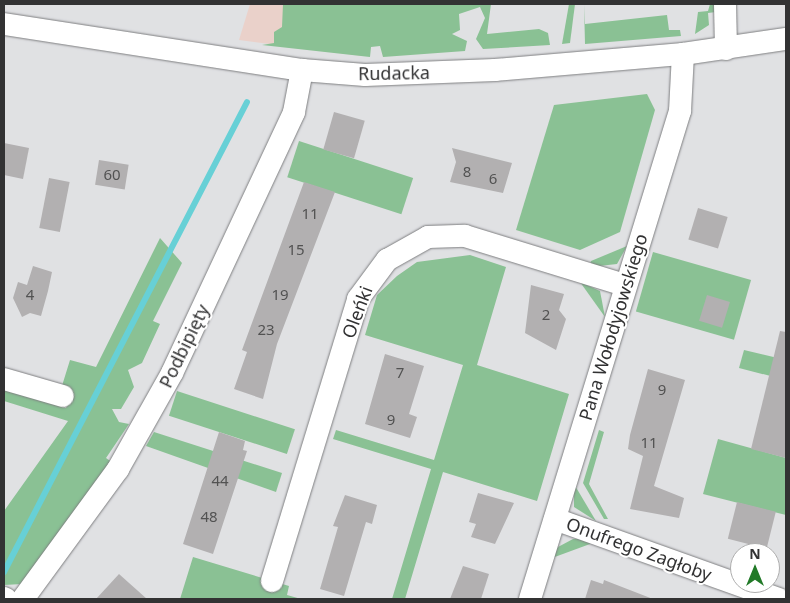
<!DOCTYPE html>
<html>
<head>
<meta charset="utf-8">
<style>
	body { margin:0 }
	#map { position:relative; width:790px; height:603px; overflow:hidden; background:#e0e1e3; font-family:"Noto Sans",sans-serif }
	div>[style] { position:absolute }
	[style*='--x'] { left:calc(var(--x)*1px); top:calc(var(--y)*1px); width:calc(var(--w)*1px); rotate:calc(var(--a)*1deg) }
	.industrial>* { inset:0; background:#ead1ca }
	.green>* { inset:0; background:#8ac194; transform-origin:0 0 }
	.stream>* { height:6px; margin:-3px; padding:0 3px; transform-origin:3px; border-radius:3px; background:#67d0d6 }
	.building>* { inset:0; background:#b2b0b1; transform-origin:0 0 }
	.roads { filter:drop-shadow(0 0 1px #7e7f81) drop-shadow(0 0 1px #7e7f81) }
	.street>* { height:22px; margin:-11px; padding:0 11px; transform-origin:11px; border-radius:11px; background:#fff }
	span { translate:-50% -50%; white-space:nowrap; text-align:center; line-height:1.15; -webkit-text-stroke:4px #fff; paint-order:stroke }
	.number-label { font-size:15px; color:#525252 }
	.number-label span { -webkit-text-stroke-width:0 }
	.street-label { font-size:18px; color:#323233 }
	.frame { position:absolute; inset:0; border:5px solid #323233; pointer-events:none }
	.north { position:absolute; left:730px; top:543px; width:50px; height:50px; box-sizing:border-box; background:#fff; border:1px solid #adadad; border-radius:50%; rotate:0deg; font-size:14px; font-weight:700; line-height:20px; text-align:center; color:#323233 }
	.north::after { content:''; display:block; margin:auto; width:18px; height:22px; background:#227a28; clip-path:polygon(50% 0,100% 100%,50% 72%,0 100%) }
</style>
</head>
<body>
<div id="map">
	<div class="industrial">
		<i style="clip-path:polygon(250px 4px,379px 4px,362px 56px,239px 40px)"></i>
	</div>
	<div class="green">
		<i style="clip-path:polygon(283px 4px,491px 4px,487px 34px,539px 29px,548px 33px,550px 45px,483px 49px,476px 39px,485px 18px,480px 7px,459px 14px,460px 30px,452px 34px,467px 41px,465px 51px,383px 57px,380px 46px,371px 47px,370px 57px,262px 45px,274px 43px,274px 32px,282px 27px)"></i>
		<i style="clip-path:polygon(569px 4px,575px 4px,570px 43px,562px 44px)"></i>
		<i style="clip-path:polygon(584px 4px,585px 24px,667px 15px,669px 30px,680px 30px,681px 36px,585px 44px)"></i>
		<i style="clip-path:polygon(710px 4px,715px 4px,716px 12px,708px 13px,709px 25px,695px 34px,698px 12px,708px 11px)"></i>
		<i style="clip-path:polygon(647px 94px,655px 110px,620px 232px,580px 250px,516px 230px,554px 105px)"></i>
		<i style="left:299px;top:141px;width:120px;height:38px;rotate:18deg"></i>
		<i style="clip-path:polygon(160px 238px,182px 263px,153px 321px,160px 324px,142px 363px,128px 370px,134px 387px,121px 409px,112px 409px,119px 422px,129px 424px,106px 458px,113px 463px,22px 584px,4px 585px,4px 511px,68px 421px,4px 401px,4px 389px,66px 408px,69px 399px,61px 389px,70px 360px,96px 367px)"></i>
		<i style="clip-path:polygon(627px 246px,617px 264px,590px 267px,591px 261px)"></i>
		<i style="left:653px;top:252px;width:102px;height:62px;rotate:16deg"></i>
		<i style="clip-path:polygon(470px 255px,506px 267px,477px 365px,569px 394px,537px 501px,443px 472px,405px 599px,392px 599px,431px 469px,333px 439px,336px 430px,434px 460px,463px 365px,365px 335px,377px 295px,397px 276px,417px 262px)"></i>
		<i style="clip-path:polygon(580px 282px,600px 291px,605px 317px)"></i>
		<i style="clip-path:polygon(744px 350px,786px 360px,786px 380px,739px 368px)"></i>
		<i style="left:177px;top:391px;width:124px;height:26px;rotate:18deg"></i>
		<i style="clip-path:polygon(599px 430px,604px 432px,589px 484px,608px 519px,604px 519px,583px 483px)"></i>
		<i style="clip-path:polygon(154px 432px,282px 473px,276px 492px,146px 446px)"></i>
		<i style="clip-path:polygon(718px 439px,786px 458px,786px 515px,703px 494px)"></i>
		<i style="clip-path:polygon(574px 484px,596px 521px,574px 507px)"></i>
		<i style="clip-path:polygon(573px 539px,592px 539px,590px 544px,552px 558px,558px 547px)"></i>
		<i style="clip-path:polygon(193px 557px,289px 586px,287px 595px,301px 599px,180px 599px)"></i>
	</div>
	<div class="stream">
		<i style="--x:4;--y:572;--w:529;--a:-62.66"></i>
	</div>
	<div class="building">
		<i style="left:334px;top:112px;width:32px;height:39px;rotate:16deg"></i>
		<i style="clip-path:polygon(4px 143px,29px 148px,23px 179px,4px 175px)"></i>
		<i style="clip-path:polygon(452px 148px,512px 163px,503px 193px,450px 182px,456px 162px)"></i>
		<i style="left:99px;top:160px;width:30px;height:25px;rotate:9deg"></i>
		<i style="left:49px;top:178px;width:21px;height:51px;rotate:11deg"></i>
		<i style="clip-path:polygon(304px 182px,335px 192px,277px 344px,263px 399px,234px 389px,247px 352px,242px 350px)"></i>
		<i style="left:698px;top:208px;width:31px;height:33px;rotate:17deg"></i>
		<i style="clip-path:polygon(33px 266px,52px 272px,48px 291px,41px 316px,30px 313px,22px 317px,13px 298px,18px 282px,27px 285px)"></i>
		<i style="clip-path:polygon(531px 285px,564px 294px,559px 310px,566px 319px,556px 350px,525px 333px)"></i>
		<i style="left:707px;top:295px;width:24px;height:27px;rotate:17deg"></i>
		<i style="clip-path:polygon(780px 331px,786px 332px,786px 458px,751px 449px)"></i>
		<i style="clip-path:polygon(385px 354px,424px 366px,409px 414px,417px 417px,410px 438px,365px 424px)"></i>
		<i style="clip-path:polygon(648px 369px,685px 380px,654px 486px,684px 498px,679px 518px,630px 509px,643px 456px,628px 449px,630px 435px)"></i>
		<i style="clip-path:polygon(219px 432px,245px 441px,243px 450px,247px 451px,213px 554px,183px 544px)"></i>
		<i style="clip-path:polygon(478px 493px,514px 503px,495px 544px,471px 537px,476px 524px,469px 522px)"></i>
		<i style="clip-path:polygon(345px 495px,377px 505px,372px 524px,366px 522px,344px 596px,320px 589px,338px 527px,333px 526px)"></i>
		<i style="left:737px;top:502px;width:40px;height:38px;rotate:14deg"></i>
		<i style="clip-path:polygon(463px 566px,489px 574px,481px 599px,450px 599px)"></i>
		<i style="clip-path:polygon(119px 574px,147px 599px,96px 599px)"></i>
		<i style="clip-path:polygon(591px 580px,603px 584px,604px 580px,653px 599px,585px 599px)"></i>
	</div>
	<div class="roads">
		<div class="street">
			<i style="--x:725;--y:4;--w:45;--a:88.7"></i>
			<i style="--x:4;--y:24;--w:302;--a:8.8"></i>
			<i style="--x:302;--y:70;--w:63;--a:4.5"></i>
			<i style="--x:365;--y:75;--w:130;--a:-2.2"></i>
			<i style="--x:495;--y:70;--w:189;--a:-4.9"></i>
			<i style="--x:683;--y:54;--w:104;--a:-8.3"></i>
			<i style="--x:4;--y:379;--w:61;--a:16.1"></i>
			<i style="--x:555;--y:519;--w:238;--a:19.7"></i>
			<i style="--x:272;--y:581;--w:295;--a:-73"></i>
			<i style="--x:358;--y:299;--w:49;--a:-53.4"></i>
			<i style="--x:387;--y:260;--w:47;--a:-29.3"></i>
			<i style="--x:428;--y:237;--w:37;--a:-2"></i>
			<i style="--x:465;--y:236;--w:166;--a:17.1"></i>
			<i style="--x:4;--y:598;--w:2;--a:27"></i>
			<i style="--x:23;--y:599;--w:161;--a:-53.8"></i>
			<i style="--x:118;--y:469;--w:110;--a:-60.6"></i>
			<i style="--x:172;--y:373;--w:288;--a:-64.9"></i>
			<i style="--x:294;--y:112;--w:43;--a:-79.2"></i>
			<i style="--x:530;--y:599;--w:511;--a:-72.91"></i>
			<i style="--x:680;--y:111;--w:57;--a:-87"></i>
		</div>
	</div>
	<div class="number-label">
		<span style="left:467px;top:172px">8</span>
		<span style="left:112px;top:175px">60</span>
		<span style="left:493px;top:179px">6</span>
		<span style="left:310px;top:214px">11</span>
		<span style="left:296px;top:250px">15</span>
		<span style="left:30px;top:295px">4</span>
		<span style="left:280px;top:295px">19</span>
		<span style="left:546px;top:315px">2</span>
		<span style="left:266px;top:330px">23</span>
		<span style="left:400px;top:373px">7</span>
		<span style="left:662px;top:390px">9</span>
		<span style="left:391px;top:420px">9</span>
		<span style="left:649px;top:443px">11</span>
		<span style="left:220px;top:481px">44</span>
		<span style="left:209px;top:517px">48</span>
	</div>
	<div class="street-label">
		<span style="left:394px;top:73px;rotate:-1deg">Rudacka</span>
		<span style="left:357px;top:312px;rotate:-69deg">Oleńki</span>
		<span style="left:613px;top:327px;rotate:-73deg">Pana Wołodyjowskiego</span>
		<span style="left:184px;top:346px;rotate:-64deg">Podbipięty</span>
		<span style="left:639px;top:549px;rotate:20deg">Onufrego Zagłoby</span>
	</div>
	<div class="frame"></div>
	<div class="north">N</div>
</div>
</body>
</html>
